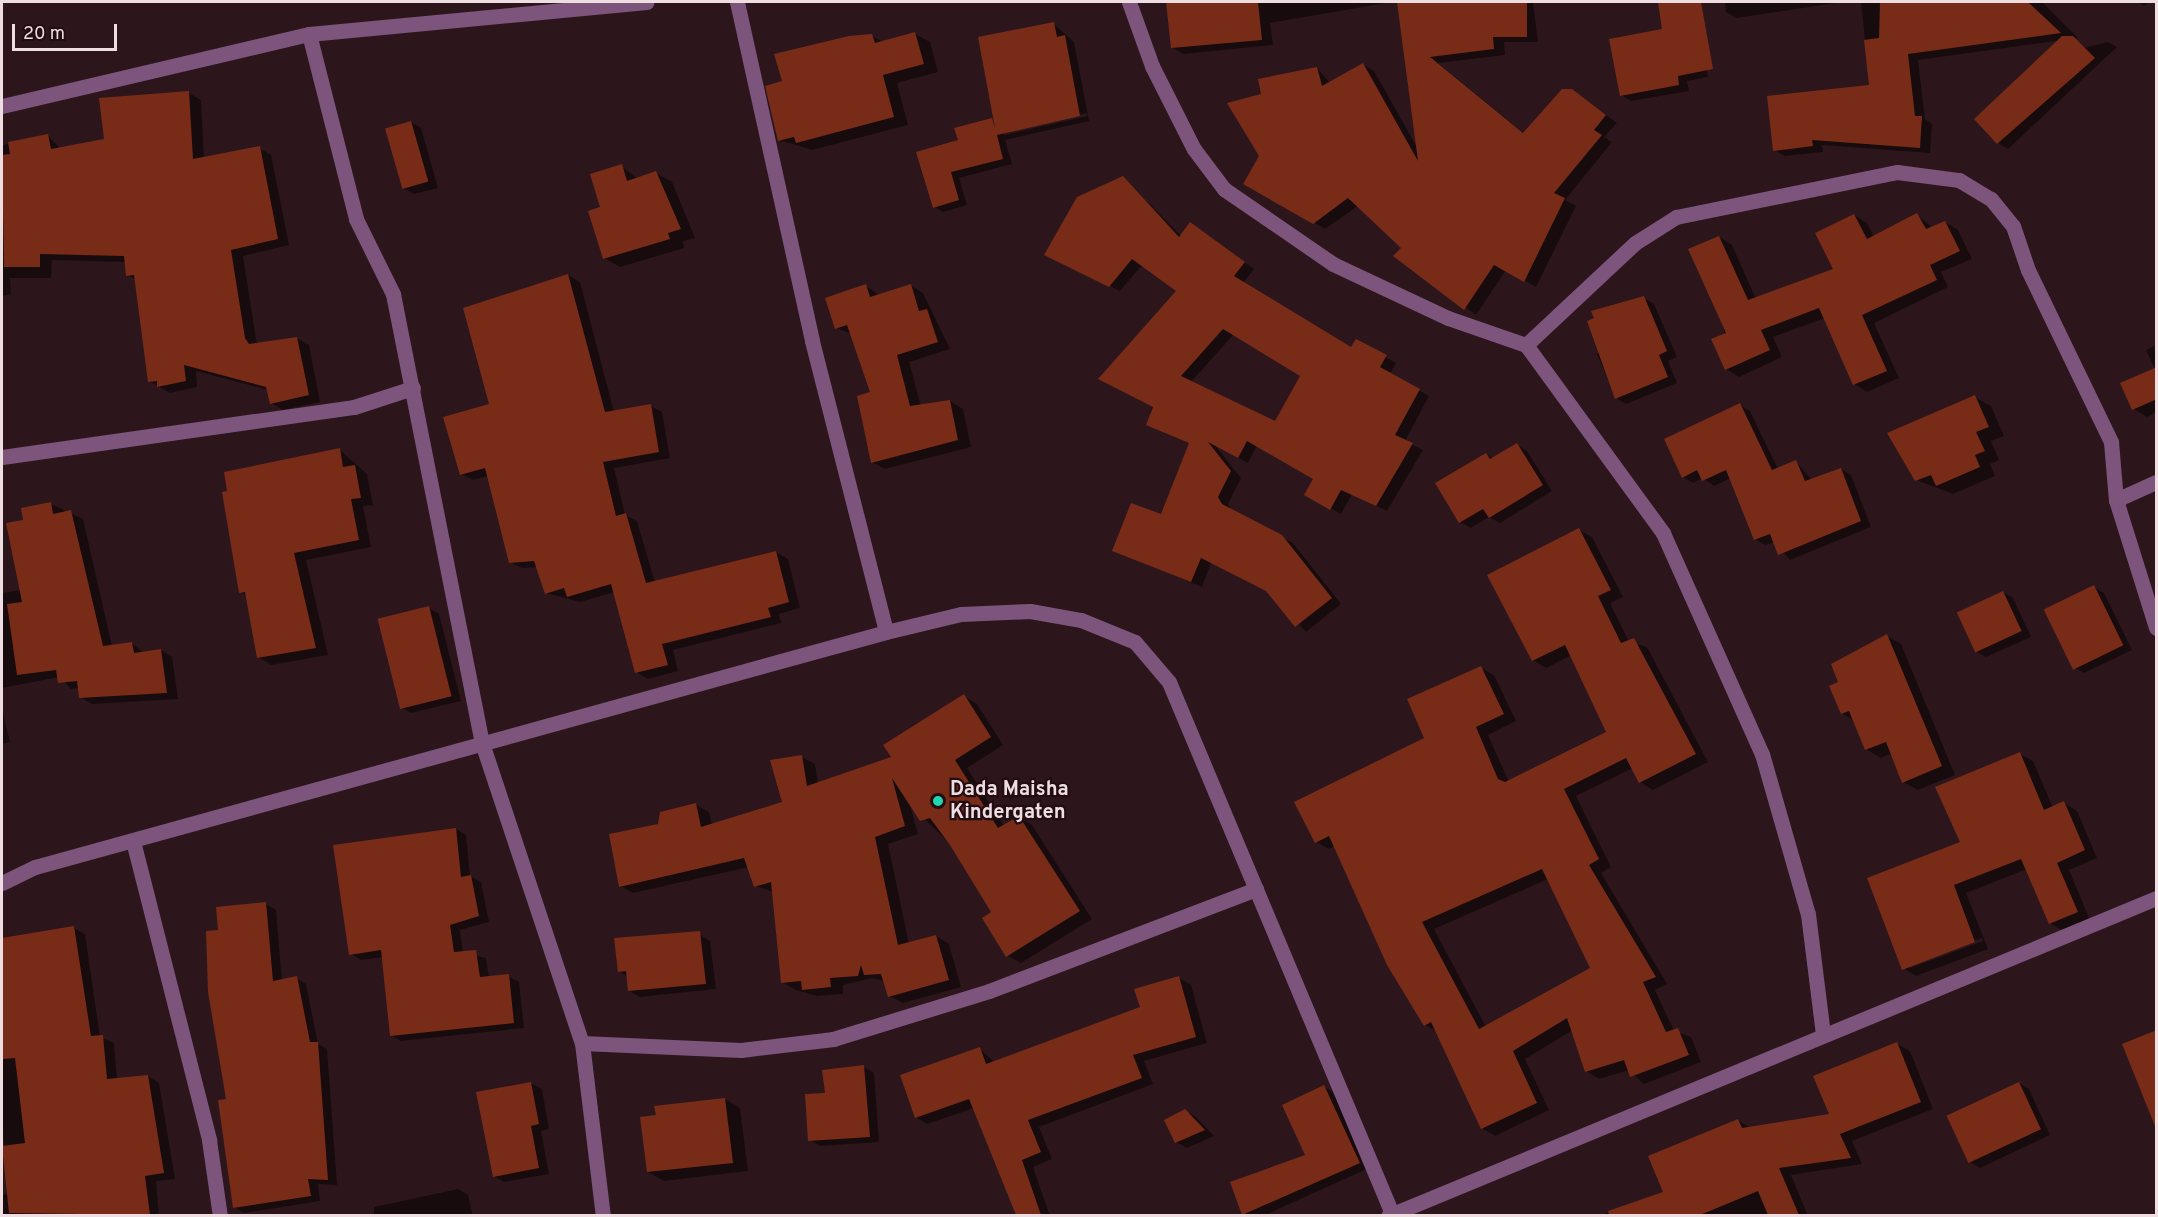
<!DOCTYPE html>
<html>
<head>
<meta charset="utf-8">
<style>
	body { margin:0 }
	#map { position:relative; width:2158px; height:1217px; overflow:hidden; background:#2c161c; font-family:Overpass,sans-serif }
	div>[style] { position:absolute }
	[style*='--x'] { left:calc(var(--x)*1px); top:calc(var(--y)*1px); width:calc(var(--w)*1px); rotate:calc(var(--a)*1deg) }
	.shadow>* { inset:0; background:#0007 }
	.building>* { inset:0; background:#782c17; transform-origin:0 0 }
	.street>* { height:15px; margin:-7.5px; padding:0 7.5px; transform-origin:7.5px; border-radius:7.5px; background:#7d547b }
	.dots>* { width:16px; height:16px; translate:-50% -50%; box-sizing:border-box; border:3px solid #220d13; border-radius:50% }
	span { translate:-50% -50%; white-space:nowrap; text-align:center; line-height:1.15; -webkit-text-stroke:4.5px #220d13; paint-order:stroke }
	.poi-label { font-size:20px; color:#eedde1; font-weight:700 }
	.left { translate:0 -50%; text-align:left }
	.frame { position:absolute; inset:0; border:3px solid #eedde1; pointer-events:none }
	.scale { position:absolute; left:12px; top:24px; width:105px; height:27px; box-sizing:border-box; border:3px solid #eedde1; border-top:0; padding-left:8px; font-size:18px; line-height:21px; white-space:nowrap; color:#eedde1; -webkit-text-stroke:4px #220d13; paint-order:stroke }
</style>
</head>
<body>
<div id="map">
	<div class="shadow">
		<i style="clip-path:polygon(1167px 2px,1392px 2px,1270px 23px,1273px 45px,1183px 54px,1172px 47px)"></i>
		<i style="clip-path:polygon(1399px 2px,1533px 2px,1538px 42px,1504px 42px,1505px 55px,1438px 63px,1525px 134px,1572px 90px,1617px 123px,1604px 137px,1612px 142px,1565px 200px,1576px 206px,1536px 287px,1506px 270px,1476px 315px,1395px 256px,1403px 248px,1358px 206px,1325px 229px,1245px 183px,1261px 156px,1263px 95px,1317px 68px,1330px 83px,1363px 64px,1374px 71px,1418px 149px)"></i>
		<i style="clip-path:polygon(1659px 2px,1695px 2px,1708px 77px,1687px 81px,1689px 91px,1631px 101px,1621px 95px,1664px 30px)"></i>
		<i style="clip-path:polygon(1725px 2px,1843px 2px,1736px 18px,1726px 12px)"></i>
		<i style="clip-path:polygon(1861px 2px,2042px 2px,2078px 38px,1918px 60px,1925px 119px,1932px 124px,1930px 153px,1822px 145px,1823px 152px,1785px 156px,1774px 150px,1870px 87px)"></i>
		<i style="clip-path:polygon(2137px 2px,2150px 2px,2144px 6px)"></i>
		<i style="clip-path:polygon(evenodd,1054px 24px,1074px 42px,1089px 121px,1005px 140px,1012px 164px,959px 178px,967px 205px,943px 212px,934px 207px,960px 141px,995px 121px,1054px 24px,1087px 113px,1087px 116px,1004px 135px,1004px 132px,1087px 113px)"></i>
		<i style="clip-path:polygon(915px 34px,930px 42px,938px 72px,897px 83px,908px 125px,812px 150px,779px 140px,783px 82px,872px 36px,883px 42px)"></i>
		<i style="clip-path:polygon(2108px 42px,2117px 47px,2008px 149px,1998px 143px,2039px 59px)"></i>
		<i style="clip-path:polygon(189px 93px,201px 100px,204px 158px,259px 148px,271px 155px,289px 245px,243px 256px,257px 345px,297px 338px,309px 345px,320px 402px,283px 410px,271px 403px,268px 390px,196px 371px,197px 387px,170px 393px,149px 381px,136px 280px,128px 275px,126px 262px,52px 260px,51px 278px,10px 278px,11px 294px,2px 296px,2px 145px,48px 136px,61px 149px,106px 140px)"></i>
		<i style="clip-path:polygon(411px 122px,421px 128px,438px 188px,414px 194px,403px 188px)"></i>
		<i style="clip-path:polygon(621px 166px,638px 179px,656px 173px,672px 182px,695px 238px,683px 241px,684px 248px,620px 267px,604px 258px)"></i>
		<i style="clip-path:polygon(evenodd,1123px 177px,1181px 236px,1201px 230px,1254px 269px,1243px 283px,1351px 349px,1356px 341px,1396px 363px,1390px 374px,1429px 396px,1405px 441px,1423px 450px,1387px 511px,1352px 494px,1341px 514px,1306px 495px,1315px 479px,1257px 445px,1248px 463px,1214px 444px,1241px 478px,1228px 504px,1232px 511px,1293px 543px,1341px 604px,1306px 632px,1269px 591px,1211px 563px,1202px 587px,1114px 551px,1162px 516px,1191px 444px,1148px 424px,1178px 291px,1142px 265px,1120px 291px,1056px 260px,1123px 177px,1234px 334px,1302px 375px,1276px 423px,1191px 382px,1234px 334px)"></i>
		<i style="clip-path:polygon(1854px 215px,1867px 223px,1874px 237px,1917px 215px,1933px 228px,1945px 222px,1958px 230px,1972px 259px,1941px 272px,1948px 287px,1874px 323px,1899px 378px,1867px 392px,1854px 384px,1825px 318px,1773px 337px,1782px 357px,1739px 377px,1726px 369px,1719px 237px,1732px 245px,1756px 299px,1835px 270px)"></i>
		<i style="clip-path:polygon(568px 275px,580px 282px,614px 412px,651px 406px,662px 412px,670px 458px,614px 468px,625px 515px,637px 521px,655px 583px,776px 552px,788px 559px,800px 608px,779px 614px,781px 623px,673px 650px,678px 671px,648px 679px,636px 672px,615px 592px,580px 602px,546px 593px,538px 567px,522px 568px,510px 562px,488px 476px,473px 480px,461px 474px,491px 405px)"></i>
		<i style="clip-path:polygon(910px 285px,923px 293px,950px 349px,909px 362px,921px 406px,950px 401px,963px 409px,971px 447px,885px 469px,872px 462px,872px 393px,852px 334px,836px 328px,866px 286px,879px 295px)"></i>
		<i style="clip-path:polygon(1644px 298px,1654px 304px,1677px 357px,1668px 361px,1677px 383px,1626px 404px,1616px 398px,1597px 354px)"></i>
		<i style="clip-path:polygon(2156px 345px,2156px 412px,2147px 417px,2134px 409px,2155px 369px,2146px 350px)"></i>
		<i style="clip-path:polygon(1975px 397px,1991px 406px,2004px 436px,1991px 441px,1999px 460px,1990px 464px,1995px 476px,1953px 494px,1916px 480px)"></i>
		<i style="clip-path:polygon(1740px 405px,1750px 411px,1778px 469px,1796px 462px,1812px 480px,1841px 469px,1851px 475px,1871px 527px,1790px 560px,1775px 542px,1765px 545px,1755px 539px,1731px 478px,1714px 486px,1703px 478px,1693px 483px,1683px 477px)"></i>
		<i style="clip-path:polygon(1517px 445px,1527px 451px,1552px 491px,1500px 523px,1489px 517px,1471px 528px,1460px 522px,1486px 454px,1494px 459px)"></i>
		<i style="clip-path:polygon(340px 450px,367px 474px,373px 505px,363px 506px,371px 547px,306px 560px,328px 655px,271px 665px,258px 657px,247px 596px,241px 592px)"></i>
		<i style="clip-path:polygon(51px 504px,83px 519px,112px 646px,132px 643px,144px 653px,161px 650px,172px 657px,178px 699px,92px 704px,80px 697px,79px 688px,71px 689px,59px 677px,2px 688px,2px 593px,21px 590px,24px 521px)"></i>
		<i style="clip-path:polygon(evenodd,1579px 530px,1592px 537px,1623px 597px,1610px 603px,1629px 642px,1647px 647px,1708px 762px,1653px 790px,1640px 782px,1633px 768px,1576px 796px,1611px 867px,1601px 873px,1667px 984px,1655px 990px,1674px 1031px,1691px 1037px,1701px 1062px,1644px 1084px,1629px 1070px,1599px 1079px,1586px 1071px,1573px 1030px,1525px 1059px,1549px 1110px,1495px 1136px,1482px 1128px,1438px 1032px,1425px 1025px,1335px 846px,1329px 849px,1316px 842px,1426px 739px,1481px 668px,1494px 675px,1516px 721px,1488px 735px,1509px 782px,1608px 732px,1572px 655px,1546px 668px,1533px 660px,1579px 530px,1548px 879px,1592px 969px,1486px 1027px,1434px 929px,1548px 879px)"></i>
		<i style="clip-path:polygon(2094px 587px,2104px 593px,2132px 650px,2084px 673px,2074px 667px)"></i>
		<i style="clip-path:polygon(2003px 592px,2013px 598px,2031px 637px,1986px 657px,1975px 651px)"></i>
		<i style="clip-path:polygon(429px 608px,439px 614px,461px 701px,411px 713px,401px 707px)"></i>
		<i style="clip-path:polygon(1887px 636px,1901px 644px,1955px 775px,1918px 790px,1903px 782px,1892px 753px,1881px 758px,1866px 749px,1854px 721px,1842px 713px,1840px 683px)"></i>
		<i style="clip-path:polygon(964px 696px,977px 704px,1003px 745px,967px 768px,1004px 826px,1019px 817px,1032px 825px,1092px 919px,1021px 963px,1008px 956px,994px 912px,951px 845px,910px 805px,918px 834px,888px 844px,909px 944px,936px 936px,949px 944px,961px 987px,903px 1003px,889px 996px,885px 981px,872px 978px,843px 985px,843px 994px,817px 996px,796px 990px,782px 982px,774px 892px,755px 886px,749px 867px,633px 893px,620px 886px,659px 825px,696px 805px,709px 812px,712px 825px,784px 803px,802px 757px,815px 764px,818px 784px,893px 758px)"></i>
		<i style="clip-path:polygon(2px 709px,10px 742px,2px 744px)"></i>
		<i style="clip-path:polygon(evenodd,2020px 754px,2033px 761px,2053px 808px,2064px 803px,2077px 811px,2097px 858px,2069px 870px,2090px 920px,2063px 931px,2050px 923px,2027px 869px,1966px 893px,1988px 949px,1916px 976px,1903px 968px,2020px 754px,1982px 938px,1983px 941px,1910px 968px,1910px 965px,1982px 938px)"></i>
		<i style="clip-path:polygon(456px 829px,466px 835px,470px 876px,481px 882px,489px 922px,460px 930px,463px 953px,486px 958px,489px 978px,508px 976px,519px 982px,524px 1028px,401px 1041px,391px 1035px,383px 957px,361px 960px,351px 954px)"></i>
		<i style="clip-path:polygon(266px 904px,276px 910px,282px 981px,296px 978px,306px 984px,318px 1044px,327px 1049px,337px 1185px,318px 1184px,320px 1201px,244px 1213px,234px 1207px,219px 932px)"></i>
		<i style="clip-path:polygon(74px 928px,85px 934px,100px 1037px,114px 1043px,117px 1079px,148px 1076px,159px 1083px,175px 1179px,156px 1181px,159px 1216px,2px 1216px,2px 1195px,9px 1194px,2px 1123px,2px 940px)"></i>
		<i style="clip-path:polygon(700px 935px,710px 941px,716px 989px,640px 997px,629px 991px,628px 977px,619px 971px)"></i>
		<i style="clip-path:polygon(1179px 978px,1191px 985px,1207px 1043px,1144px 1061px,1153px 1084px,1039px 1127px,1052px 1159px,1033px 1167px,1050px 1216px,1017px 1216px,974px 1108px,927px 1124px,916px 1117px,980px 1049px,994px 1062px,1141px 1008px)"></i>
		<i style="clip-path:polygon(1897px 1044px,1910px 1051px,1933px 1109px,1852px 1141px,1862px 1164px,1791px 1175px,1808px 1216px,1599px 1216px,1665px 1193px,1738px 1120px,1751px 1128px,1831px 1116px)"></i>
		<i style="clip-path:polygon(864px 1067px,874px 1073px,879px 1142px,820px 1146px,810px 1140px,827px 1094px)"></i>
		<i style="clip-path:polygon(531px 1083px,542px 1089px,549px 1129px,541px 1131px,549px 1174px,504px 1182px,494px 1176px)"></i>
		<i style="clip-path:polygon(2019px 1083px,2029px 1089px,2050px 1135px,1980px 1168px,1970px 1162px)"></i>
		<i style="clip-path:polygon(1324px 1087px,1333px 1092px,1369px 1168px,1263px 1216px,1244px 1215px,1232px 1183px,1307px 1156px)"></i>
		<i style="clip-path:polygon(725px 1099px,740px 1108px,748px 1171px,664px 1181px,648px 1172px)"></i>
		<i style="clip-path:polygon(1185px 1111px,1196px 1117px,1214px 1136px,1187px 1148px,1176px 1142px)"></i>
		<i style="clip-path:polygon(458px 1189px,468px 1195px,473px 1216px,374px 1216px,374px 1207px)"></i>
	</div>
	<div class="building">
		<i style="clip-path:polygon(1166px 2px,1258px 2px,1262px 40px,1171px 48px)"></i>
		<i style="clip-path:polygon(1397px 2px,1527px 2px,1527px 37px,1493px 37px,1494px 49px,1430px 57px,1523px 133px,1562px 89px,1572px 89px,1606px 115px,1594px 130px,1602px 135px,1554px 193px,1565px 198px,1524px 282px,1494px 265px,1464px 310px,1393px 256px,1401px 248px,1348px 198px,1313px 224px,1243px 184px,1259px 156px,1227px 103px,1261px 94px,1258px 79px,1317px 67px,1322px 86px,1363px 63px,1418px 161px)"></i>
		<i style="clip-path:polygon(1658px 2px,1701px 2px,1713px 69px,1678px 76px,1679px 85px,1620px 96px,1609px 39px,1662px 29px)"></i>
		<i style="clip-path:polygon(1880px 2px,2028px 2px,2061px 33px,1908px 54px,1915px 116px,1922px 116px,1920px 148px,1812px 140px,1813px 146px,1773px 151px,1767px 96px,1869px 85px,1864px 40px,1879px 38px)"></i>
		<i style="clip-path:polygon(1054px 22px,1057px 37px,1065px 35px,1080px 116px,997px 135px,1003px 159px,951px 172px,959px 200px,933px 208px,916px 152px,958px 140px,954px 128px,992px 118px,995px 128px,978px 37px)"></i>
		<i style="clip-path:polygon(915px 32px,924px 64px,883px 75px,894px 117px,796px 143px,794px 137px,778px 141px,765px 86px,782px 81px,774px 54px,849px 36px,872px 34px,875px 43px)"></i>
		<i style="clip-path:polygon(2062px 36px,2073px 36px,2095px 58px,1997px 144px,1974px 119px)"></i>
		<i style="clip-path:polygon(189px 91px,193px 159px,260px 146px,278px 239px,231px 250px,245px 338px,249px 344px,297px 337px,309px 395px,270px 404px,266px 387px,184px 365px,186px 381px,157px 387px,157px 381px,148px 382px,134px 275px,126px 276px,124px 256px,40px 254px,40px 267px,4px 267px,2px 155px,10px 154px,8px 142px,48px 134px,51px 149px,104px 139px,99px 98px)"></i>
		<i style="left:411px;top:121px;width:63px;height:27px;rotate:74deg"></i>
		<i style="clip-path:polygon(622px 164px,627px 181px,656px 171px,681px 229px,668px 233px,670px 239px,603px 259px,588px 211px,600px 207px,590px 174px)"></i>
		<i style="clip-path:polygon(evenodd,1123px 176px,1179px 237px,1190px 222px,1245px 262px,1234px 276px,1351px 347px,1356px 339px,1387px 355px,1380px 367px,1420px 389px,1395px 435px,1413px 443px,1376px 506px,1341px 490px,1330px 510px,1304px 495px,1313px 479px,1247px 441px,1238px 458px,1208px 442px,1231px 471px,1218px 497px,1222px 504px,1282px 535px,1332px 598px,1295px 627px,1266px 591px,1201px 558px,1191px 582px,1112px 551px,1131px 503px,1161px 514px,1189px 443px,1146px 425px,1153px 407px,1098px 379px,1176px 291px,1132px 259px,1109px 287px,1044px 255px,1077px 197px,1123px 176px,1223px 329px,1300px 376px,1275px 421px,1181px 376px,1223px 329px)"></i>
		<i style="clip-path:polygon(1917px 213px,1926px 229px,1945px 221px,1960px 251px,1930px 265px,1937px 280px,1862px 315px,1887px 371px,1853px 385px,1819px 308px,1761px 330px,1770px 350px,1725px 370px,1711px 339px,1726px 333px,1688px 249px,1719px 236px,1748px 300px,1833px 269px,1815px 233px,1854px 214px,1867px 239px)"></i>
		<i style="clip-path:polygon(568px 274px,605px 412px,651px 404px,659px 452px,603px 462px,616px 516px,626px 513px,646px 583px,776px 551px,789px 602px,768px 608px,771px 617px,662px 644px,668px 665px,635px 673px,611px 584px,567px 597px,564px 588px,545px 594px,534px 561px,509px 563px,485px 468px,460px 475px,443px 417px,489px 404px,463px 308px)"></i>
		<i style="clip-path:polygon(866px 284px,870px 297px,911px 284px,919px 311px,927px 309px,938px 342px,897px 355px,910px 406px,950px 400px,958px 440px,871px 463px,857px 396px,870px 392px,847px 325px,835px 329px,825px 298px)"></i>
		<i style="clip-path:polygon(1644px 296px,1667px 351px,1659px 355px,1668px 377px,1615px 399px,1587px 321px,1594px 318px,1591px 311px)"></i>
		<i style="clip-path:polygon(2157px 367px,2157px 399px,2132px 410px,2120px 383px)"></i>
		<i style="clip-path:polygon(1975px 395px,1989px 427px,1976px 432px,1985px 451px,1975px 455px,1980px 467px,1936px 486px,1931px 475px,1915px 481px,1887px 433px)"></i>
		<i style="clip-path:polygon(1740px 403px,1772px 470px,1796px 460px,1805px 481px,1841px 468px,1861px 521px,1778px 555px,1770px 534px,1754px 540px,1726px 470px,1702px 481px,1697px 470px,1682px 478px,1664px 439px)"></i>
		<i style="clip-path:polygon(1517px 443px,1543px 485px,1489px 518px,1483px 509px,1459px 523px,1435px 483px,1486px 453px,1490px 459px)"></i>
		<i style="clip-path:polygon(340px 448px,343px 467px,355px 465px,361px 498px,351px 499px,359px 540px,294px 553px,316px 648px,257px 658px,245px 592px,239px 593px,222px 492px,227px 491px,224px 472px)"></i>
		<i style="clip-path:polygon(51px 502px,53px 514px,71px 510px,103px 646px,132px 642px,134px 653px,161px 649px,167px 693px,79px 698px,77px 681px,58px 683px,56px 670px,17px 675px,7px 604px,22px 602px,6px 523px,23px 520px,21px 508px)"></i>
		<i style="clip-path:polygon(evenodd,1579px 528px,1611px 590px,1598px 596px,1621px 643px,1634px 638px,1696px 754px,1639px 783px,1626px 758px,1564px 789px,1599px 859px,1589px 865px,1656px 977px,1643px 982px,1666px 1032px,1678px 1028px,1689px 1055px,1630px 1077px,1624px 1060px,1585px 1072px,1567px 1018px,1513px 1051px,1537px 1103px,1481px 1129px,1431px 1022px,1424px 1026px,1387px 965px,1329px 836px,1315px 843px,1294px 802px,1424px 738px,1407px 699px,1481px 666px,1504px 714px,1476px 727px,1498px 779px,1505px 782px,1606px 732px,1565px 645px,1532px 661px,1487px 575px,1579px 528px,1542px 869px,1590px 968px,1479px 1029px,1422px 922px,1542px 869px)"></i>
		<i style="left:2094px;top:585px;width:67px;height:56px;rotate:64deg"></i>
		<i style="left:2003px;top:591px;width:44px;height:51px;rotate:65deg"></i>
		<i style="left:429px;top:606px;width:93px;height:53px;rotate:76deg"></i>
		<i style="clip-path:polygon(1887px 634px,1942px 766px,1902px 783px,1886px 742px,1865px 750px,1849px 711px,1841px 714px,1829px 686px,1838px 682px,1831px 664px)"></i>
		<i style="clip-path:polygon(964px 694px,991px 737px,955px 760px,998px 828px,1019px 816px,1080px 911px,1006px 957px,982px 918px,991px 912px,950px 845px,930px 818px,920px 821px,892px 778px,905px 826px,875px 837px,898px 945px,936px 935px,949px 980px,888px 997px,881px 974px,864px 975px,861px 965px,858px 976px,830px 978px,831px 987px,802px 990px,801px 981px,781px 983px,771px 882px,754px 887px,744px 858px,619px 887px,609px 834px,658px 824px,660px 812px,696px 803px,701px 827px,782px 802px,770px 760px,802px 755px,807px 786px,891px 757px,883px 745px)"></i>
		<i style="clip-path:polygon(2020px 752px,2044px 810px,2064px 801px,2085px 850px,2057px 863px,2078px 912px,2049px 924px,2021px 859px,1954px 885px,1975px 942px,1902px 970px,1867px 878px,1960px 842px,1935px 787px)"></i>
		<i style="clip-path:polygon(456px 828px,461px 877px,471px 875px,479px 916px,450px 925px,454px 952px,476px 950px,480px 977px,509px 974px,514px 1023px,390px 1036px,381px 950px,349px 955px,333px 845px)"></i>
		<i style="clip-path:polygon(266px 902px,273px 981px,297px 976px,310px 1042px,318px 1042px,328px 1180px,308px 1179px,311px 1196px,233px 1208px,218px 1100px,226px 1099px,208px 992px,206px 931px,218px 930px,216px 907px)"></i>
		<i style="clip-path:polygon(74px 926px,91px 1036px,103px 1035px,107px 1079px,148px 1075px,164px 1173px,145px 1176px,150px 1215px,9px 1213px,2px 1146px,25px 1143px,15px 1058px,2px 1059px,2px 938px)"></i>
		<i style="clip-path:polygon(700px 931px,706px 984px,628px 991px,626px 971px,618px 972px,614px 938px)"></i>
		<i style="clip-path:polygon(1179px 976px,1196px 1037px,1133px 1055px,1142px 1078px,1028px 1120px,1041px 1152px,1022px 1160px,1041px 1215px,1016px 1215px,969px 1099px,915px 1118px,900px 1075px,980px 1047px,986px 1064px,1140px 1007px,1134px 989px)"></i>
		<i style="clip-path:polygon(2157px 1030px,2157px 1126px,2155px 1126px,2122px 1044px)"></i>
		<i style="clip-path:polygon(1897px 1042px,1921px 1102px,1840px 1134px,1851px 1158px,1779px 1168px,1799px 1215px,1768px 1215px,1758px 1191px,1700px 1215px,1609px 1215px,1608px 1211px,1663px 1192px,1648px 1156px,1738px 1119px,1742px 1128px,1829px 1114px,1813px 1076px)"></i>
		<i style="clip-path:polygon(864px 1065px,870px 1137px,808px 1141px,805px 1094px,825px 1093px,822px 1070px)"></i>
		<i style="clip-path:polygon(531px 1082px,539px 1124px,531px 1126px,539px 1168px,493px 1177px,476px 1092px)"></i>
		<i style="left:2019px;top:1082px;width:52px;height:80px;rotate:65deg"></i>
		<i style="clip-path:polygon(1324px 1085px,1360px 1163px,1242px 1215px,1230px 1182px,1305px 1155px,1282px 1105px)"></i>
		<i style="clip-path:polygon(725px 1098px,733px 1163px,647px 1172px,640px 1117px,656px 1115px,654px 1106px)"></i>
		<i style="clip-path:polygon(1185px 1109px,1205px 1130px,1175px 1143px,1164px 1120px)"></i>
	</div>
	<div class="street">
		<i style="--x:737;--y:2;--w:347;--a:77.5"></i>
		<i style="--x:812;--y:341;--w:300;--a:75.7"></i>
		<i style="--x:1129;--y:2;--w:68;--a:70.2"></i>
		<i style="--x:1152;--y:66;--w:93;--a:63.2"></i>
		<i style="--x:1194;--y:149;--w:50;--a:53.1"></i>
		<i style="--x:1224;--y:189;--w:132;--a:34.5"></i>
		<i style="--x:1333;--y:264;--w:127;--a:25.2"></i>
		<i style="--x:1448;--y:318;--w:83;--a:19.1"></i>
		<i style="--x:1526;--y:345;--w:233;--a:53.9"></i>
		<i style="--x:1663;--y:533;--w:242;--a:65.9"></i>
		<i style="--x:1762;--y:754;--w:166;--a:74"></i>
		<i style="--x:1808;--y:914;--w:122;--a:82.9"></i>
		<i style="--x:309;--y:34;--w:191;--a:75.7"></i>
		<i style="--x:356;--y:219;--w:84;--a:63.7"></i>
		<i style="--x:393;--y:294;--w:458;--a:78.8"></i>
		<i style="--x:482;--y:743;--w:316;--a:71.6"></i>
		<i style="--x:582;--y:1043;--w:174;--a:83.1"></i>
		<i style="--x:2;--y:106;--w:315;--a:-13.2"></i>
		<i style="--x:309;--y:34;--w:339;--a:-5.4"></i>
		<i style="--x:1526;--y:345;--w:149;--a:-43.1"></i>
		<i style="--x:1635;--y:243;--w:49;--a:-32.4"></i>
		<i style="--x:1676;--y:217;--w:226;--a:-11.5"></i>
		<i style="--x:1897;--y:172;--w:63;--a:7.4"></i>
		<i style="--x:1959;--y:180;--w:37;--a:31"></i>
		<i style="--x:1991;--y:199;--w:35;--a:51"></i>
		<i style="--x:2013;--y:226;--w:46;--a:71.2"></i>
		<i style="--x:2028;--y:270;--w:191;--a:64.2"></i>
		<i style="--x:2111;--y:442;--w:58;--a:85.1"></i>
		<i style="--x:2116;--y:500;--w:134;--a:72.6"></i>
		<i style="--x:2;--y:457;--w:356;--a:-8.1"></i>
		<i style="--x:354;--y:407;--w:62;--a:-17.9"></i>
		<i style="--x:2116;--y:500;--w:44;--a:-24.2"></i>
		<i style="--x:133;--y:841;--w:309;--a:75.7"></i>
		<i style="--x:209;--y:1140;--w:77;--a:81.8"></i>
		<i style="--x:2;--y:883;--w:37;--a:-26"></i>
		<i style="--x:35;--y:867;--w:883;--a:-15.44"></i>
		<i style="--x:886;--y:632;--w:77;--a:-13.5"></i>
		<i style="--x:961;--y:614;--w:69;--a:-2.5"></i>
		<i style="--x:1030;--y:611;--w:52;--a:10"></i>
		<i style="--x:1081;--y:620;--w:58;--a:22.2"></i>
		<i style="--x:1135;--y:642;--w:52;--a:49.6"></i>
		<i style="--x:1169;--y:682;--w:579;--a:67.24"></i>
		<i style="--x:582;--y:1043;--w:159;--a:2.5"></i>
		<i style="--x:741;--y:1050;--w:93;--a:-6.8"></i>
		<i style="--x:833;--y:1039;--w:163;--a:-17.1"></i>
		<i style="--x:989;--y:991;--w:286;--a:-20.9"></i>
		<i style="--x:1388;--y:1216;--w:831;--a:-22.49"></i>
	</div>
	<div class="dots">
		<i style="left:938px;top:801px;background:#21d5af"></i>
	</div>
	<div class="poi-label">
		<span class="left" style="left:950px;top:802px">Dada Maisha<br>Kindergaten</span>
	</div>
	<div class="frame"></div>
	<div class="scale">20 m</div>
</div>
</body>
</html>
